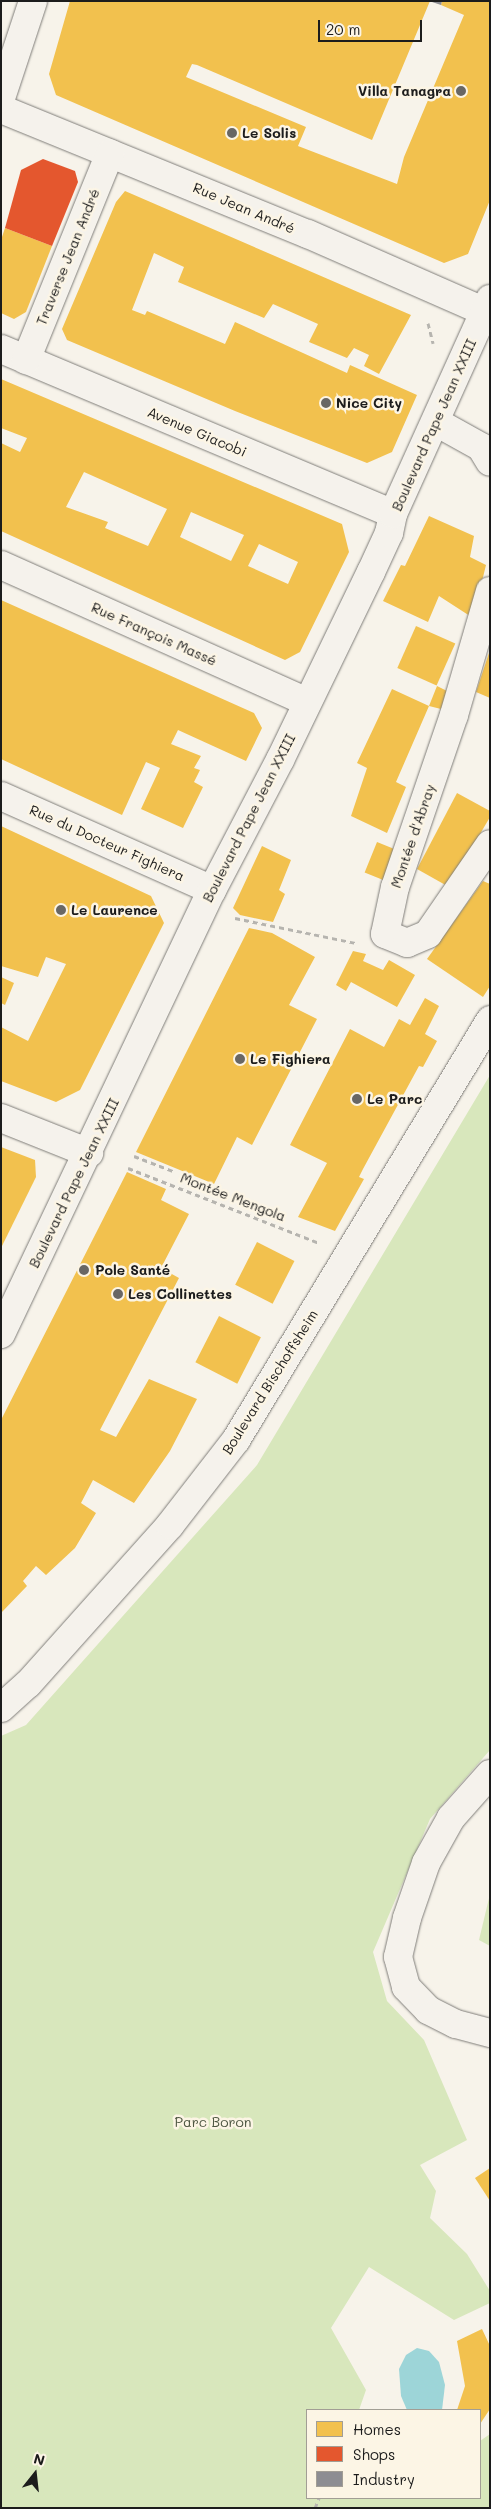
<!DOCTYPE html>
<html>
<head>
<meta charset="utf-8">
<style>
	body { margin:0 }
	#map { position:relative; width:491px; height:2509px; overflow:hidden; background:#f7f3ea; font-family:Mali,sans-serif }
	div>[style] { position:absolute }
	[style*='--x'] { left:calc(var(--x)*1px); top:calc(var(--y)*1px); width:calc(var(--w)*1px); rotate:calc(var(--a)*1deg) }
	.green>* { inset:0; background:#d8e7bc }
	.water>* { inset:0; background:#9dd5d8 }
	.homes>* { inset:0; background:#f2c14e; transform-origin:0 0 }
	.shops>* { inset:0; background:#e4572e }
	.industry>* { inset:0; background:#8d8d92 }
	.path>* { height:3px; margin-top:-1.5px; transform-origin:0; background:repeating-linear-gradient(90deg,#b6b4af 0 5px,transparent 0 9px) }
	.roads { filter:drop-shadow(0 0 1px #7f7d79) drop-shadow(0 0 1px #7f7d79) }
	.minor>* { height:28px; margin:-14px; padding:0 14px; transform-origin:14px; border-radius:14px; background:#f5f2ec }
	.major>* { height:28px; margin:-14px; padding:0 14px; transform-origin:14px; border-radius:14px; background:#f5f2ec }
	.dots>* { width:14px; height:14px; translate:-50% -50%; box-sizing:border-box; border:2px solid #fcf5e5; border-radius:50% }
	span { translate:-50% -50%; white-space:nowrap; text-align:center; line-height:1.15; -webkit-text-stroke:5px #fcf5e5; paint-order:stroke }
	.poi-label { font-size:14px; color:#1c1c1c; font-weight:700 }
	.right { translate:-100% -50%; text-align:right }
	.left { translate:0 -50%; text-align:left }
	.street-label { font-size:14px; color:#1c1c1c }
	.park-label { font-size:14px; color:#4d5641 }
	.frame { position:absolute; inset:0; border:2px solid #1c1c1c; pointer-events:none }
	.legend { position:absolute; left:306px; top:2409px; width:175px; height:90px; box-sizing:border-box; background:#fcf5e5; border:1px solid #a29e95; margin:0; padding:6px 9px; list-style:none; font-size:15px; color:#1c1c1c }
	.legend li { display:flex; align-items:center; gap:10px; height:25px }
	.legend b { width:25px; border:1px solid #a29e95 }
	.north { position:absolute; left:10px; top:2449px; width:50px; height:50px; -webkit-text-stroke:4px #fcf5e5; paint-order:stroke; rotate:16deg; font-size:14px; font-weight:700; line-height:20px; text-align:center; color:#1c1c1c }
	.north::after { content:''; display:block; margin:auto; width:18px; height:22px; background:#1c1c1c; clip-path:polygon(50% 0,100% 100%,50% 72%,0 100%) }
	.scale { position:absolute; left:318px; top:20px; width:104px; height:22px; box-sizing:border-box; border:2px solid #1c1c1c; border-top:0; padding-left:6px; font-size:15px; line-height:18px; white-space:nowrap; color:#1c1c1c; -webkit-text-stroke:4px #fcf5e5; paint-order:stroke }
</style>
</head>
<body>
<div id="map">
	<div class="green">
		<i style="clip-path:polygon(490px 1075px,490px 1750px,430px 1819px,373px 1952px,387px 2001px,424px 2040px,467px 2140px,420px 2165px,436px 2191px,430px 2218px,467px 2254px,490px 2291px,490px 2303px,454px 2320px,369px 2267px,331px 2328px,366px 2390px,359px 2410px,307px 2410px,307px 2498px,480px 2498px,480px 2441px,490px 2434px,490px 2508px,1px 2508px,1px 1736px,26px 1725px,257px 1465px)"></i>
		<i style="clip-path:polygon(490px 1894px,490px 1946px,479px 1940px)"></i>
	</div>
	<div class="water">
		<i style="clip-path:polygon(417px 2348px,429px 2351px,439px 2362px,445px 2385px,442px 2410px,407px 2410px,401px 2396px,399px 2369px,406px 2355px)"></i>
	</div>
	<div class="homes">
		<i style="clip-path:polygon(70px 1px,430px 1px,372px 140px,197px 65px,192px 64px,186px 77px,306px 127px,298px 146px,397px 184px,404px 157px,464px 15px,441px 5px,442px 1px,490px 1px,490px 200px,468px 254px,444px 263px,56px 95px,49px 74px)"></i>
		<i style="clip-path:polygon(125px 191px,411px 315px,379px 374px,364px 366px,369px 355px,354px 348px,347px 358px,309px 342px,318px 324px,273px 304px,264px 318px,178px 282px,184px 267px,154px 253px,132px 310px,145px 315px,147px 311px,225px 344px,235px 322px,347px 373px,350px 365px,417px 395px,392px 452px,367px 463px,235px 411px,67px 340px,62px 329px,116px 202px)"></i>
		<i style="clip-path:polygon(5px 228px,52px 246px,26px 312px,14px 319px,1px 313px,1px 240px)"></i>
		<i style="clip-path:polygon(evenodd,1px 379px,342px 524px,349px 552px,300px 652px,285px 660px,1px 531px,1px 443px,20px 452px,27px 438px,1px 428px,1px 379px,84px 472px,167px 509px,148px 546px,105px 528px,108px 522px,66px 507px,84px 472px,1px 379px,191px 512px,244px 535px,231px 561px,180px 537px,191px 512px,1px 379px,259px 544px,298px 562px,288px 584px,248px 566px,259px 544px)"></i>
		<i style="clip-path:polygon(429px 516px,474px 536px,470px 557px,486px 565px,473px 618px,439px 596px,428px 622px,383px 601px,401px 565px,405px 566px)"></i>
		<i style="clip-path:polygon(1px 600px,254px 713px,262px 728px,246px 761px,178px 730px,171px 744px,201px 756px,194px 768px,200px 770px,194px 782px,203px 787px,183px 828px,141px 809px,160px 768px,146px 762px,122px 815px,1px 759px)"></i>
		<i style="left:416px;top:626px;width:43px;height:46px;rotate:24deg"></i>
		<i style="clip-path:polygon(490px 650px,490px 698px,476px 692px)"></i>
		<i style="clip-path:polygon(437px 686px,447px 691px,441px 709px,429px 706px)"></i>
		<i style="clip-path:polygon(392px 689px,429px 706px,396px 782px,406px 787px,387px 833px,351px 816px,367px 768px,357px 763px)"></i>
		<i style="clip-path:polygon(457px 793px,490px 811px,490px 817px,449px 887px,417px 869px)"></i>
		<i style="clip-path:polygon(1px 826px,151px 896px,164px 923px,80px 1090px,56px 1102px,1px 1081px,1px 1027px,28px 1041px,66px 964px,46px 957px,38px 977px,1px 966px)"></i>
		<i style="left:377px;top:842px;width:22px;height:33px;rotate:22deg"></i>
		<i style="clip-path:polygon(262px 846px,291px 860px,279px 890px,285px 894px,273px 922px,240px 915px,233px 908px)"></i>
		<i style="clip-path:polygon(483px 881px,490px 884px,490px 986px,483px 997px,427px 959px)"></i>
		<i style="clip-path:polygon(249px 928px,272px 933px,315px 957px,289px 1005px,317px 1019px,252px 1145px,237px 1137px,214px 1184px,136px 1152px)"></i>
		<i style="clip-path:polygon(353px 951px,366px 954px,363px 961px,383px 970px,389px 960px,415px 975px,397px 1007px,351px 982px,346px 991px,336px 985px)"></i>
		<i style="clip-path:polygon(1px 977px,14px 983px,5px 1005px,1px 1003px)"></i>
		<i style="clip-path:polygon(425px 998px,439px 1006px,425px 1034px,437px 1041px,423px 1067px,419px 1066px,363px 1169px,359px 1177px,364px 1179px,335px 1231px,298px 1217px,327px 1163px,290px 1145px,350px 1029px,384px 1047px,399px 1019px,410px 1025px)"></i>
		<i style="clip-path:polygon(1px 1147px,35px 1160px,36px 1177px,1px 1248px)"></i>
		<i style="clip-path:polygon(127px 1172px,166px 1189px,161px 1200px,189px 1214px,161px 1268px,179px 1278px,100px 1430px,116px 1437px,149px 1379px,197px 1399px,170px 1451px,134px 1503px,93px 1480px,81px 1503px,96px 1513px,75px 1548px,46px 1575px,36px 1566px,23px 1581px,27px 1586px,1px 1613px,1px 1420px)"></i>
		<i style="left:257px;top:1242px;width:42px;height:48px;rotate:27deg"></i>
		<i style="left:219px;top:1316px;width:47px;height:52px;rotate:27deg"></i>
		<i style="clip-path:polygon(490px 2168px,490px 2201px,475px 2178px)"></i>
		<i style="clip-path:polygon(482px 2329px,490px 2346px,490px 2409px,480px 2424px,480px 2410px,457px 2410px,465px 2386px,457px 2341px)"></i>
	</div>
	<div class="shops">
		<i style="clip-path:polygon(43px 159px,75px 171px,78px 182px,52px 246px,5px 228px,21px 170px)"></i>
	</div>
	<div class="industry">
		<i style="clip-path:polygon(429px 1px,442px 1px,441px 5px)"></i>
	</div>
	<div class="path">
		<i style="--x:428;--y:323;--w:21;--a:76"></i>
		<i style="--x:235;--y:918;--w:124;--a:11.7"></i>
		<i style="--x:134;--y:1156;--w:42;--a:21"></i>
		<i style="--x:128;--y:1168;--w:205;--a:21.4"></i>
		<i style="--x:393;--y:2410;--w:1;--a:0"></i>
		<i style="--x:315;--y:2508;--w:11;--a:-68"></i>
	</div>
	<div class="roads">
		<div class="minor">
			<i style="--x:1;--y:109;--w:331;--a:22.2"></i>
			<i style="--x:308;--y:234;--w:199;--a:23.7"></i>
			<i style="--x:1;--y:349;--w:425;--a:22.8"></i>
			<i style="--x:26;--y:360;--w:223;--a:-67.9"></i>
			<i style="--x:436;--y:422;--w:51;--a:29.1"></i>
			<i style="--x:481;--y:447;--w:17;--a:59"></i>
			<i style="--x:1;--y:565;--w:335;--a:24.1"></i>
			<i style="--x:490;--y:591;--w:129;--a:106.2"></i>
			<i style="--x:454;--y:715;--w:182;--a:108.9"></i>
			<i style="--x:395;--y:887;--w:48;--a:102"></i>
			<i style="--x:385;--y:934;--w:24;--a:22"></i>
			<i style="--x:407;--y:943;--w:23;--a:-23"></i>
			<i style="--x:428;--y:934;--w:109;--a:-55.4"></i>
			<i style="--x:1;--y:796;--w:231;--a:24"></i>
			<i style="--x:1;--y:1118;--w:95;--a:21.7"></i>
			<i style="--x:1;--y:1334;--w:492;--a:-64.6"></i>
			<i style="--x:212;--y:890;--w:147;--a:-62.4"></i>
			<i style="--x:280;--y:760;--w:209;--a:-64.2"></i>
			<i style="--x:371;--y:572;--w:43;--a:-65.2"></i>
			<i style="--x:389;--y:533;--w:19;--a:-78"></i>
			<i style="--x:393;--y:514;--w:236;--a:-65.7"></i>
			<i style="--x:490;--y:1774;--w:59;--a:131.6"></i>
			<i style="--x:451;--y:1818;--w:51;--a:119.1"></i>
			<i style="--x:426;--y:1863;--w:58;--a:109.1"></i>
			<i style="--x:407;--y:1918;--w:40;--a:103"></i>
			<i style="--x:398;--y:1957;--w:31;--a:75"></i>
			<i style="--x:406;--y:1987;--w:32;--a:46"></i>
			<i style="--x:428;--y:2010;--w:31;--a:27"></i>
			<i style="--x:456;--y:2024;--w:35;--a:15"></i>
		</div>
		<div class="major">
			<i style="--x:1;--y:98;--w:102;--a:-71.7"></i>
			<i style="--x:1;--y:1708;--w:36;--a:-42"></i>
			<i style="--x:28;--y:1684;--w:213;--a:-48.2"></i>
			<i style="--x:170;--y:1525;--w:108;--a:-52.2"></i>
			<i style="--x:236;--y:1440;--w:491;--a:-58.8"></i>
		</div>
	</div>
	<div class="dots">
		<i style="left:461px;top:91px;background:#696764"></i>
		<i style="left:232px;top:133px;background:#696764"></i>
		<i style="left:326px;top:403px;background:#696764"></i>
		<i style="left:61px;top:910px;background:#696764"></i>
		<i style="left:240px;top:1059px;background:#696764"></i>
		<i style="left:357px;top:1099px;background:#696764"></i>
		<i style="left:84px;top:1270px;background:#696764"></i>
		<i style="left:118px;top:1294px;background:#696764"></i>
	</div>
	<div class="poi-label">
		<span class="right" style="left:451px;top:91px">Villa Tanagra</span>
		<span class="left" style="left:242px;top:133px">Le Solis</span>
		<span class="left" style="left:336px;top:403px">Nice City</span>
		<span class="left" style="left:71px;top:910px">Le Laurence</span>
		<span class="left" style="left:250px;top:1059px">Le Fighiera</span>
		<span class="left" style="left:367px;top:1099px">Le Parc</span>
		<span class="left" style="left:95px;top:1270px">Pole Santé</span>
		<span class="left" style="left:128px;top:1294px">Les Collinettes</span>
	</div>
	<div class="street-label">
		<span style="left:244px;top:208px;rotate:23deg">Rue Jean André</span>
		<span style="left:68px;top:257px;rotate:-68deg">Traverse Jean André</span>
		<span style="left:434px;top:425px;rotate:-66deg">Boulevard Pape Jean XXIII</span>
		<span style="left:197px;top:432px;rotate:23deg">Avenue Giacobi</span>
		<span style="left:154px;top:634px;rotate:24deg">Rue François Massé</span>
		<span style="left:249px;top:818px;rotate:-63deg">Boulevard Pape Jean XXIII</span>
		<span style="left:413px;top:836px;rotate:-71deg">Montée d'Abray</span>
		<span style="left:107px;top:843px;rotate:24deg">Rue du Docteur Fighiera</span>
		<span style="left:74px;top:1183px;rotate:-64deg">Boulevard Pape Jean XXIII</span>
		<span style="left:233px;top:1197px;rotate:21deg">Montée Mengola</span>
		<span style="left:270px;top:1382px;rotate:-58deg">Boulevard Bischoffsheim</span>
	</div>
	<div class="park-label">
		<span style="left:213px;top:2122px">Parc Boron</span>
	</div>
	<div class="frame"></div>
	<ul class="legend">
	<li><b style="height:14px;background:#f2c14e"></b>Homes</li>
	<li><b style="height:14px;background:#e4572e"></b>Shops</li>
	<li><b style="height:14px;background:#8d8d92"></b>Industry</li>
	</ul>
	<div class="north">N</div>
	<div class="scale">20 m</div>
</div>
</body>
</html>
